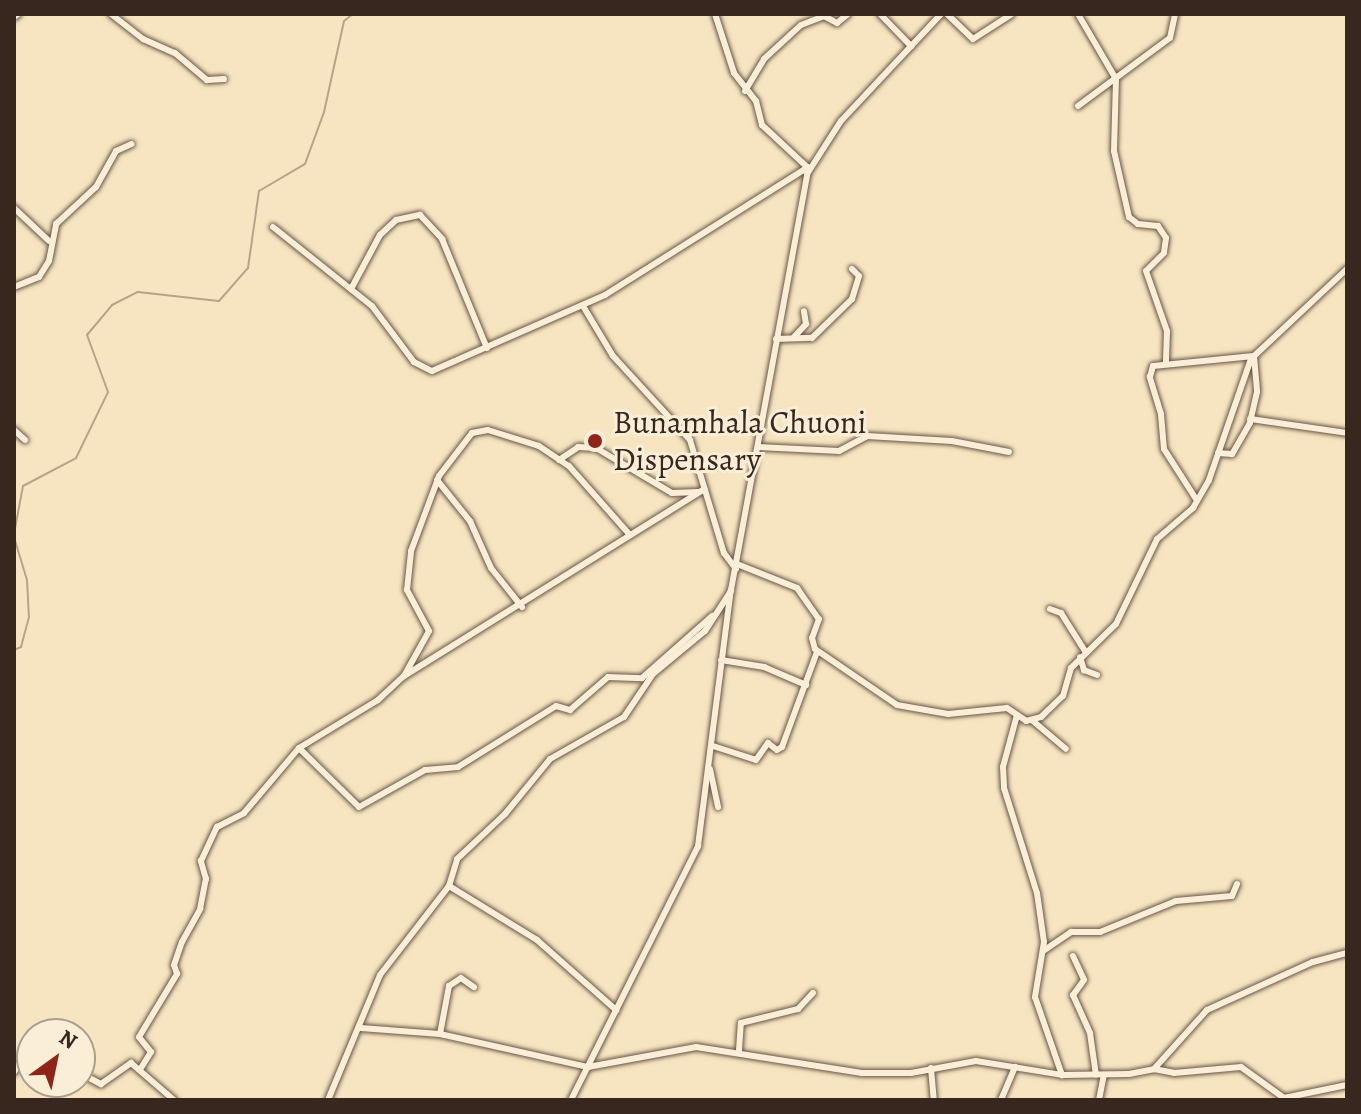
<!DOCTYPE html>
<html>
<head>
<meta charset="utf-8">
<style>
	body { margin:0 }
	#map { position:relative; width:1361px; height:1114px; overflow:hidden; background:#f7e5c1; font-family:Alegreya,serif }
	div>[style] { position:absolute }
	[style*='--x'] { left:calc(var(--x)*1px); top:calc(var(--y)*1px); width:calc(var(--w)*1px); rotate:calc(var(--a)*1deg) }
	.stream>* { height:2px; margin:-1px; padding:0 1px; transform-origin:1px; border-radius:1px; background:#b6a48a }
	.roads { filter:drop-shadow(0 0 2px #685647) drop-shadow(0 0 2px #685647) }
	.minor>* { height:6px; margin:-3px; padding:0 3px; transform-origin:3px; border-radius:3px; background:#faeed7 }
	.dots>* { width:22px; height:22px; translate:-50% -50%; box-sizing:border-box; border:4px solid #faeed7; border-radius:50% }
	span { translate:-50% -50%; white-space:nowrap; text-align:center; line-height:1.15; -webkit-text-stroke:6px #faeed7; paint-order:stroke }
	.poi-label { font-size:32px; color:#38271e }
	.left { translate:0 -50%; text-align:left }
	.frame { position:absolute; inset:0; border:16px solid #38271e; pointer-events:none }
	.north { position:absolute; left:16px; top:1018px; width:80px; height:80px; box-sizing:border-box; background:#faeed7; border:2px solid #ac9e8d; border-radius:50%; rotate:33deg; font-size:22px; font-weight:700; line-height:32px; text-align:center; color:#38271e }
	.north::after { content:''; display:block; margin:auto; width:28px; height:36px; background:#8f2418; clip-path:polygon(50% 0,100% 100%,50% 72%,0 100%) }
</style>
</head>
<body>
<div id="map">
	<div class="stream">
		<i style="--x:14;--y:534;--w:49;--a:-79.4"></i>
		<i style="--x:23;--y:486;--w:60;--a:-27.8"></i>
		<i style="--x:76;--y:458;--w:73;--a:-64.1"></i>
		<i style="--x:108;--y:392;--w:61;--a:-110.2"></i>
		<i style="--x:87;--y:335;--w:39;--a:-50"></i>
		<i style="--x:112;--y:305;--w:29;--a:-27"></i>
		<i style="--x:138;--y:292;--w:81;--a:6.3"></i>
		<i style="--x:219;--y:301;--w:44;--a:-48.7"></i>
		<i style="--x:248;--y:268;--w:78;--a:-81.9"></i>
		<i style="--x:259;--y:191;--w:53;--a:-30.4"></i>
		<i style="--x:305;--y:164;--w:55;--a:-69.9"></i>
		<i style="--x:324;--y:112;--w:93;--a:-77.6"></i>
		<i style="--x:344;--y:21;--w:11;--a:-38"></i>
		<i style="--x:14;--y:537;--w:45;--a:73.2"></i>
		<i style="--x:27;--y:580;--w:37;--a:87"></i>
		<i style="--x:29;--y:617;--w:31;--a:105"></i>
		<i style="--x:21;--y:647;--w:8;--a:157"></i>
	</div>
	<div class="roads">
		<div class="minor">
			<i style="--x:111;--y:14;--w:41;--a:38"></i>
			<i style="--x:143;--y:39;--w:35;--a:24"></i>
			<i style="--x:175;--y:53;--w:42;--a:40.2"></i>
			<i style="--x:207;--y:80;--w:17;--a:-3"></i>
			<i style="--x:715;--y:14;--w:62;--a:72.1"></i>
			<i style="--x:734;--y:73;--w:36;--a:52"></i>
			<i style="--x:756;--y:101;--w:25;--a:76"></i>
			<i style="--x:762;--y:125;--w:62;--a:43"></i>
			<i style="--x:880;--y:14;--w:45;--a:45.9"></i>
			<i style="--x:947;--y:14;--w:36;--a:44"></i>
			<i style="--x:973;--y:39;--w:46;--a:-32.7"></i>
			<i style="--x:1078;--y:14;--w:75;--a:59.7"></i>
			<i style="--x:1116;--y:79;--w:72;--a:91.6"></i>
			<i style="--x:1114;--y:151;--w:68;--a:77.2"></i>
			<i style="--x:1129;--y:217;--w:11;--a:38"></i>
			<i style="--x:1138;--y:224;--w:20;--a:6"></i>
			<i style="--x:1158;--y:226;--w:14;--a:56"></i>
			<i style="--x:1166;--y:238;--w:15;--a:98"></i>
			<i style="--x:1164;--y:253;--w:25;--a:135"></i>
			<i style="--x:1146;--y:271;--w:64;--a:70.7"></i>
			<i style="--x:1167;--y:331;--w:32;--a:92"></i>
			<i style="--x:14;--y:17;--w:5;--a:-37"></i>
			<i style="--x:745;--y:91;--w:37;--a:-59"></i>
			<i style="--x:764;--y:59;--w:50;--a:-42.6"></i>
			<i style="--x:801;--y:25;--w:25;--a:-21"></i>
			<i style="--x:824;--y:16;--w:15;--a:28"></i>
			<i style="--x:837;--y:23;--w:14;--a:-39"></i>
			<i style="--x:1078;--y:106;--w:114;--a:-36.5"></i>
			<i style="--x:1170;--y:38;--w:25;--a:-78"></i>
			<i style="--x:14;--y:208;--w:48;--a:43.3"></i>
			<i style="--x:273;--y:227;--w:127;--a:38.6"></i>
			<i style="--x:372;--y:306;--w:70;--a:53.1"></i>
			<i style="--x:414;--y:362;--w:20;--a:27"></i>
			<i style="--x:432;--y:371;--w:189;--a:-23.7"></i>
			<i style="--x:605;--y:295;--w:240;--a:-32.2"></i>
			<i style="--x:14;--y:287;--w:27;--a:-22"></i>
			<i style="--x:39;--y:277;--w:19;--a:-58"></i>
			<i style="--x:49;--y:261;--w:38;--a:-79"></i>
			<i style="--x:56;--y:224;--w:54;--a:-42.8"></i>
			<i style="--x:96;--y:187;--w:41;--a:-60.9"></i>
			<i style="--x:116;--y:151;--w:17;--a:-24"></i>
			<i style="--x:351;--y:289;--w:61;--a:-61.8"></i>
			<i style="--x:380;--y:235;--w:22;--a:-43"></i>
			<i style="--x:396;--y:220;--w:25;--a:-12"></i>
			<i style="--x:420;--y:215;--w:33;--a:47"></i>
			<i style="--x:442;--y:239;--w:118;--a:67.6"></i>
			<i style="--x:583;--y:306;--w:58;--a:59"></i>
			<i style="--x:613;--y:356;--w:114;--a:47.5"></i>
			<i style="--x:690;--y:440;--w:118;--a:73.3"></i>
			<i style="--x:724;--y:553;--w:20;--a:53"></i>
			<i style="--x:794;--y:337;--w:18;--a:-47"></i>
			<i style="--x:806;--y:324;--w:13;--a:-99"></i>
			<i style="--x:776;--y:339;--w:36;--a:-2"></i>
			<i style="--x:812;--y:338;--w:56;--a:-44.3"></i>
			<i style="--x:852;--y:299;--w:24;--a:-73"></i>
			<i style="--x:859;--y:276;--w:10;--a:-135"></i>
			<i style="--x:1250;--y:419;--w:98;--a:8.2"></i>
			<i style="--x:14;--y:430;--w:15;--a:42"></i>
			<i style="--x:758;--y:447;--w:81;--a:2.8"></i>
			<i style="--x:839;--y:451;--w:32;--a:-28"></i>
			<i style="--x:867;--y:436;--w:85;--a:3.4"></i>
			<i style="--x:952;--y:441;--w:58;--a:10.9"></i>
			<i style="--x:559;--y:460;--w:23;--a:-34"></i>
			<i style="--x:578;--y:447;--w:18;--a:3"></i>
			<i style="--x:596;--y:448;--w:88;--a:30.6"></i>
			<i style="--x:672;--y:493;--w:26;--a:-2"></i>
			<i style="--x:437;--y:480;--w:53;--a:51.2"></i>
			<i style="--x:470;--y:521;--w:51;--a:65.9"></i>
			<i style="--x:491;--y:568;--w:50;--a:51.5"></i>
			<i style="--x:1196;--y:499;--w:59;--a:-122.6"></i>
			<i style="--x:1164;--y:449;--w:35;--a:-95"></i>
			<i style="--x:1161;--y:414;--w:39;--a:-107"></i>
			<i style="--x:1150;--y:377;--w:11;--a:-75"></i>
			<i style="--x:1153;--y:366;--w:101;--a:-5.7"></i>
			<i style="--x:1254;--y:356;--w:36;--a:85"></i>
			<i style="--x:1257;--y:392;--w:32;--a:103"></i>
			<i style="--x:1250;--y:423;--w:36;--a:120"></i>
			<i style="--x:1232;--y:454;--w:14;--a:-176"></i>
			<i style="--x:737;--y:564;--w:65;--a:21.8"></i>
			<i style="--x:797;--y:588;--w:38;--a:55"></i>
			<i style="--x:819;--y:619;--w:20;--a:110"></i>
			<i style="--x:812;--y:638;--w:11;--a:75"></i>
			<i style="--x:815;--y:649;--w:99;--a:34.3"></i>
			<i style="--x:897;--y:705;--w:52;--a:10"></i>
			<i style="--x:948;--y:714;--w:59;--a:-5.8"></i>
			<i style="--x:1007;--y:708;--w:23;--a:34"></i>
			<i style="--x:1026;--y:721;--w:16;--a:-15"></i>
			<i style="--x:1041;--y:717;--w:30;--a:-44"></i>
			<i style="--x:1063;--y:696;--w:29;--a:-74"></i>
			<i style="--x:1071;--y:668;--w:63;--a:-44.4"></i>
			<i style="--x:1116;--y:624;--w:94;--a:-64.2"></i>
			<i style="--x:1157;--y:539;--w:48;--a:-40.7"></i>
			<i style="--x:1193;--y:508;--w:32;--a:-60"></i>
			<i style="--x:1209;--y:480;--w:128;--a:-70.9"></i>
			<i style="--x:1251;--y:359;--w:132;--a:-43.2"></i>
			<i style="--x:1050;--y:609;--w:12;--a:20"></i>
			<i style="--x:1061;--y:613;--w:45;--a:57.7"></i>
			<i style="--x:1080;--y:657;--w:14;--a:73"></i>
			<i style="--x:1084;--y:670;--w:14;--a:21"></i>
			<i style="--x:721;--y:660;--w:44;--a:9.2"></i>
			<i style="--x:764;--y:667;--w:46;--a:23.2"></i>
			<i style="--x:404;--y:676;--w:51;--a:-60.9"></i>
			<i style="--x:429;--y:631;--w:47;--a:-118.2"></i>
			<i style="--x:407;--y:590;--w:39;--a:-84"></i>
			<i style="--x:411;--y:551;--w:80;--a:-69.5"></i>
			<i style="--x:439;--y:476;--w:54;--a:-52.5"></i>
			<i style="--x:472;--y:433;--w:16;--a:-11"></i>
			<i style="--x:488;--y:430;--w:53;--a:17.4"></i>
			<i style="--x:539;--y:446;--w:36;--a:34"></i>
			<i style="--x:569;--y:466;--w:92;--a:48.5"></i>
			<i style="--x:1017;--y:715;--w:54;--a:105.1"></i>
			<i style="--x:1003;--y:767;--w:21;--a:87"></i>
			<i style="--x:1004;--y:788;--w:110;--a:72.6"></i>
			<i style="--x:1037;--y:893;--w:49;--a:81.9"></i>
			<i style="--x:1044;--y:942;--w:56;--a:99.3"></i>
			<i style="--x:1035;--y:997;--w:83;--a:70.9"></i>
			<i style="--x:1033;--y:721;--w:43;--a:40.3"></i>
			<i style="--x:713;--y:746;--w:45;--a:18"></i>
			<i style="--x:756;--y:760;--w:21;--a:-55"></i>
			<i style="--x:768;--y:743;--w:11;--a:38"></i>
			<i style="--x:777;--y:750;--w:6;--a:-31"></i>
			<i style="--x:782;--y:747;--w:101;--a:-69.8"></i>
			<i style="--x:299;--y:748;--w:84;--a:44.5"></i>
			<i style="--x:359;--y:807;--w:76;--a:-29.3"></i>
			<i style="--x:425;--y:770;--w:33;--a:-5"></i>
			<i style="--x:458;--y:767;--w:115;--a:-31.9"></i>
			<i style="--x:556;--y:706;--w:15;--a:16"></i>
			<i style="--x:570;--y:710;--w:50;--a:-41"></i>
			<i style="--x:608;--y:677;--w:34;--a:2"></i>
			<i style="--x:642;--y:678;--w:94;--a:-41.5"></i>
			<i style="--x:710;--y:769;--w:39;--a:78"></i>
			<i style="--x:449;--y:886;--w:103;--a:31.5"></i>
			<i style="--x:537;--y:940;--w:106;--a:41.5"></i>
			<i style="--x:1043;--y:951;--w:34;--a:-34"></i>
			<i style="--x:1071;--y:932;--w:29;--a:0"></i>
			<i style="--x:1100;--y:932;--w:82;--a:-22.2"></i>
			<i style="--x:1176;--y:901;--w:56;--a:-5.1"></i>
			<i style="--x:1232;--y:896;--w:13;--a:-67"></i>
			<i style="--x:1073;--y:956;--w:26;--a:65"></i>
			<i style="--x:1084;--y:980;--w:19;--a:126"></i>
			<i style="--x:1073;--y:995;--w:42;--a:65.9"></i>
			<i style="--x:1090;--y:1033;--w:42;--a:81.9"></i>
			<i style="--x:361;--y:1028;--w:79;--a:4.3"></i>
			<i style="--x:440;--y:1034;--w:152;--a:12.6"></i>
			<i style="--x:588;--y:1067;--w:110;--a:-10.5"></i>
			<i style="--x:696;--y:1047;--w:168;--a:8.9"></i>
			<i style="--x:862;--y:1073;--w:49;--a:0"></i>
			<i style="--x:911;--y:1073;--w:66;--a:-10.5"></i>
			<i style="--x:976;--y:1061;--w:87;--a:9.2"></i>
			<i style="--x:1062;--y:1075;--w:67;--a:-0.9"></i>
			<i style="--x:1129;--y:1074;--w:25;--a:-11"></i>
			<i style="--x:1154;--y:1069;--w:79;--a:-48.1"></i>
			<i style="--x:1207;--y:1010;--w:116;--a:-24.4"></i>
			<i style="--x:1313;--y:962;--w:35;--a:-15"></i>
			<i style="--x:440;--y:1034;--w:49;--a:-79.4"></i>
			<i style="--x:449;--y:986;--w:14;--a:-34"></i>
			<i style="--x:461;--y:978;--w:16;--a:35"></i>
			<i style="--x:739;--y:1050;--w:27;--a:-86"></i>
			<i style="--x:741;--y:1023;--w:59;--a:-13.8"></i>
			<i style="--x:798;--y:1009;--w:22;--a:-47"></i>
			<i style="--x:141;--y:1068;--w:19;--a:-58"></i>
			<i style="--x:151;--y:1052;--w:19;--a:-129"></i>
			<i style="--x:139;--y:1037;--w:74;--a:-58.9"></i>
			<i style="--x:177;--y:974;--w:9;--a:-108"></i>
			<i style="--x:174;--y:965;--w:24;--a:-71"></i>
			<i style="--x:182;--y:942;--w:38;--a:-61"></i>
			<i style="--x:200;--y:909;--w:31;--a:-79"></i>
			<i style="--x:206;--y:879;--w:19;--a:-106"></i>
			<i style="--x:201;--y:861;--w:38;--a:-65"></i>
			<i style="--x:217;--y:827;--w:30;--a:-27"></i>
			<i style="--x:244;--y:813;--w:85;--a:-49.8"></i>
			<i style="--x:299;--y:748;--w:92;--a:-31.3"></i>
			<i style="--x:378;--y:700;--w:35;--a:-43"></i>
			<i style="--x:404;--y:676;--w:354;--a:-31.9"></i>
			<i style="--x:931;--y:1068;--w:32;--a:85"></i>
			<i style="--x:1154;--y:1069;--w:20;--a:11"></i>
			<i style="--x:1174;--y:1073;--w:67;--a:-5.1"></i>
			<i style="--x:1241;--y:1067;--w:53;--a:35.8"></i>
			<i style="--x:1284;--y:1098;--w:64;--a:-11.7"></i>
			<i style="--x:14;--y:1072;--w:22;--a:-56"></i>
			<i style="--x:26;--y:1054;--w:6;--a:9"></i>
			<i style="--x:80;--y:1073;--w:24;--a:28"></i>
			<i style="--x:101;--y:1084;--w:37;--a:-35"></i>
			<i style="--x:131;--y:1063;--w:57;--a:40.7"></i>
			<i style="--x:328;--y:1100;--w:135;--a:-67.4"></i>
			<i style="--x:380;--y:975;--w:113;--a:-52.2"></i>
			<i style="--x:449;--y:886;--w:28;--a:-73"></i>
			<i style="--x:457;--y:859;--w:66;--a:-43.2"></i>
			<i style="--x:505;--y:814;--w:71;--a:-50.7"></i>
			<i style="--x:550;--y:759;--w:85;--a:-29.6"></i>
			<i style="--x:624;--y:717;--w:52;--a:-56"></i>
			<i style="--x:653;--y:674;--w:67;--a:-39.6"></i>
			<i style="--x:705;--y:631;--w:48;--a:-57"></i>
			<i style="--x:571;--y:1100;--w:284;--a:-63.4"></i>
			<i style="--x:698;--y:846;--w:258;--a:-82.7"></i>
			<i style="--x:731;--y:590;--w:423;--a:-79.6"></i>
			<i style="--x:807;--y:174;--w:63;--a:-57.3"></i>
			<i style="--x:841;--y:121;--w:146;--a:-46.9"></i>
			<i style="--x:1001;--y:1100;--w:36;--a:-67"></i>
			<i style="--x:1099;--y:1100;--w:25;--a:-79"></i>
		</div>
	</div>
	<div class="dots">
		<i style="left:595px;top:441px;background:#8f2418"></i>
	</div>
	<div class="poi-label">
		<span class="left" style="left:613px;top:441px">Bunamhala Chuoni<br>Dispensary</span>
	</div>
	<div class="frame"></div>
	<div class="north">N</div>
</div>
</body>
</html>
